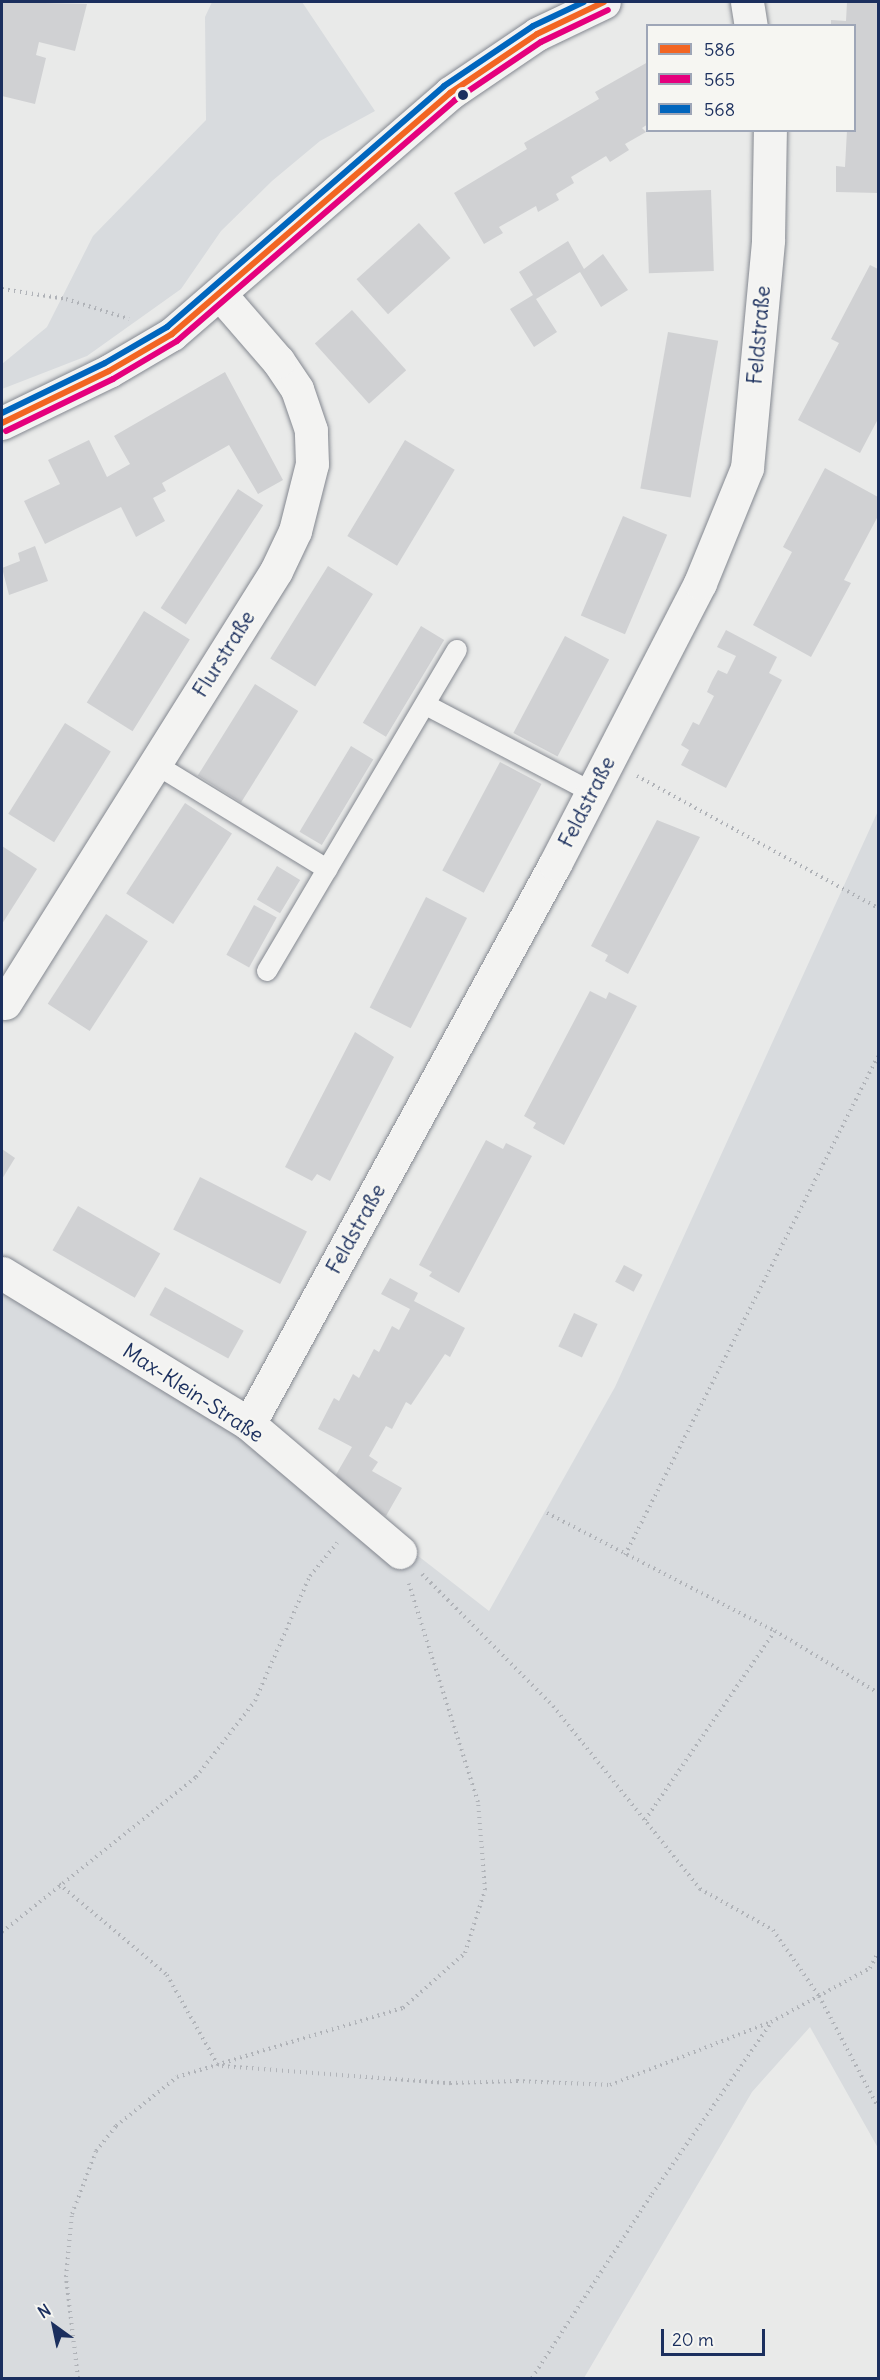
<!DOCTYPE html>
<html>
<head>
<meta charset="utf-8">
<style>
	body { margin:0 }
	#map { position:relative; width:880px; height:2380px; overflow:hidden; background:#e9eae9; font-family:Delius,sans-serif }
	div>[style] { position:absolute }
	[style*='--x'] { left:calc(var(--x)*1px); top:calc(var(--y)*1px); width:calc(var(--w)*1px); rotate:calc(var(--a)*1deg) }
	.green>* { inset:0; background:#d8dbde }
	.building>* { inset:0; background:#d0d1d3; transform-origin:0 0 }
	.path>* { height:4px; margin-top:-2px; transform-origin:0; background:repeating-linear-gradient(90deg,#b0b3b8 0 1.5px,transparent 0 6px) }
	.roads { filter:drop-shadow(0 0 2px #848890) drop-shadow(0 0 2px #848890) }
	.service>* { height:20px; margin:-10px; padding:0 10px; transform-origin:10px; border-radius:10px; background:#f3f3f2 }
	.minor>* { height:33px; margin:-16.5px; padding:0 16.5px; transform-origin:16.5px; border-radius:16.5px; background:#f3f3f2 }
	.primary>* { height:33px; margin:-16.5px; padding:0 16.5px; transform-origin:16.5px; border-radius:16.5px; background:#f3f3f2 }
	.bus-1>* { height:6px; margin:-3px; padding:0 3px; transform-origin:3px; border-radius:3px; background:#f26522 }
	.bus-2>* { height:6px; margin:-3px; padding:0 3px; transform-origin:3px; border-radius:3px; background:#e5007d }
	.bus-3>* { height:6px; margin:-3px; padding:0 3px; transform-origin:3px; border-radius:3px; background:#0065bd }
	.dots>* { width:16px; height:16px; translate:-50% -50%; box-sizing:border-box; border:3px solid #f6f6f2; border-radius:50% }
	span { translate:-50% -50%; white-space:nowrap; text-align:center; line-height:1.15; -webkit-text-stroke:4.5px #f6f6f2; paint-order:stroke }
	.street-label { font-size:21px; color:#1b2f5e }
	.frame { position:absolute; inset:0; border:3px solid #1b2f5e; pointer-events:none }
	.legend { position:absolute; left:646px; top:24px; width:210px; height:108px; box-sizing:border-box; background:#f6f6f2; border:2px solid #9ea6b7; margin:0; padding:8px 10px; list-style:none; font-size:18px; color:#1b2f5e }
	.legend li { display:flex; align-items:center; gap:12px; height:30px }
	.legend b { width:30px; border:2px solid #9ea6b7 }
	.north { position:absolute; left:24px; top:2296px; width:60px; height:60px; -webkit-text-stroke:4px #f6f6f2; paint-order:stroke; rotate:327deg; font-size:16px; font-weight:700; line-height:24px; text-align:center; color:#1b2f5e }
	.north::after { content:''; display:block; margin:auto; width:21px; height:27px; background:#1b2f5e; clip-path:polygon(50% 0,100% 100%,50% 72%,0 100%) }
	.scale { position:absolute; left:661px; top:2329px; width:104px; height:27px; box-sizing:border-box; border:3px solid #1b2f5e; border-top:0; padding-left:8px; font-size:18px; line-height:21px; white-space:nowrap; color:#1b2f5e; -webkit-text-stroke:4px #f6f6f2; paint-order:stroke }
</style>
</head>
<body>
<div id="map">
	<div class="green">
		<i style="clip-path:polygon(212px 2px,302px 2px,375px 111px,320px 141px,272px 181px,221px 231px,181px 289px,87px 356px,2px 389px,2px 364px,47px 327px,93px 236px,206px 120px,205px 17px)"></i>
		<i style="clip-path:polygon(878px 811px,878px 2148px,810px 2027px,752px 2092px,584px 2378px,2px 2378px,2px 1281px,260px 1433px,489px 1611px,615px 1387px)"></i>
	</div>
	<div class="building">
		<i style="clip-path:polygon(2px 2px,87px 4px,75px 51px,39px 42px,36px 55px,46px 58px,35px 104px,2px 96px)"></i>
		<i style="clip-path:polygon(847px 2px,878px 2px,878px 193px,836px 192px,836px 166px,845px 167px,847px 130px,855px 130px,855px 26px,831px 26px,831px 20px,846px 21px)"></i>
		<i style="clip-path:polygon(648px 62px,648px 124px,642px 128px,646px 132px,625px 144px,629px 150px,610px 162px,606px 156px,571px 177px,574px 183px,556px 194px,559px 200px,538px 212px,536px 206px,499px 227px,503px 233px,484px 244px,454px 193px,527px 149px,524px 143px,599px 99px,595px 92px)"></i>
		<i style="left:711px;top:190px;width:81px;height:65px;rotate:88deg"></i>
		<i style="left:419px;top:223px;width:47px;height:84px;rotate:48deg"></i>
		<i style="clip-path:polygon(568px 241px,584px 269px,603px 254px,628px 290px,601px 307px,580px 272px,536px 299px,557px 332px,534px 347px,510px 309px,533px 295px,519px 272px)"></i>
		<i style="clip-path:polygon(870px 265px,878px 269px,878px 419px,860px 453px,798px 420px,839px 343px,831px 339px)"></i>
		<i style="left:352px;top:310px;width:81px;height:50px;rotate:48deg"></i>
		<i style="left:668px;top:332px;width:51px;height:159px;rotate:10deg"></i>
		<i style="clip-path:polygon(225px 372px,283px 480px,258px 494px,229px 445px,162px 483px,166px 491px,153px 498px,165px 521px,136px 537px,121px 507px,45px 544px,24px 501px,60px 484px,48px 460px,89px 440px,107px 477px,130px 464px,114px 436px)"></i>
		<i style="left:405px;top:440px;width:58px;height:112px;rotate:31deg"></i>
		<i style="clip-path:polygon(825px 468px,878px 497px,878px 516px,844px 580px,851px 583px,811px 657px,753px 625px,792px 552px,783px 547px)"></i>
		<i style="left:238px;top:489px;width:30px;height:142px;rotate:33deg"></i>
		<i style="left:623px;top:516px;width:48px;height:108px;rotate:23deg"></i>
		<i style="clip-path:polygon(35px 546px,48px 581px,9px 595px,2px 568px,20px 561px,18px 553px)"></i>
		<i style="left:328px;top:566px;width:53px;height:109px;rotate:32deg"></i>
		<i style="left:144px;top:611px;width:54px;height:108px;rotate:32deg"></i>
		<i style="left:421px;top:626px;width:27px;height:113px;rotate:31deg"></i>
		<i style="clip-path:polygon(726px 630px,777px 657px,769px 673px,782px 680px,726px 788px,681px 765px,689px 750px,681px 745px,693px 722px,699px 725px,714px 696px,707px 692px,712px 681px,718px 670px,727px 674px,736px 656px,717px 647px)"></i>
		<i style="left:565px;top:636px;width:50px;height:110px;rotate:28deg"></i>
		<i style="left:255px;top:684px;width:51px;height:108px;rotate:32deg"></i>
		<i style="left:65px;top:723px;width:54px;height:107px;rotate:32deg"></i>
		<i style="left:351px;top:746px;width:26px;height:100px;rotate:31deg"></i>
		<i style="left:500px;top:762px;width:47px;height:123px;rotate:28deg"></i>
		<i style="left:185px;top:803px;width:56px;height:108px;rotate:33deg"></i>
		<i style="clip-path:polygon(657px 820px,700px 837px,628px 974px,605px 961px,608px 955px,591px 946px)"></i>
		<i style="clip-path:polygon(2px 846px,37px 869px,2px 924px)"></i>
		<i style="left:277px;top:866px;width:27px;height:39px;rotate:31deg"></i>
		<i style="left:426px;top:897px;width:46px;height:124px;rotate:27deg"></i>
		<i style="left:254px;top:905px;width:26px;height:57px;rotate:29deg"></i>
		<i style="left:106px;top:914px;width:50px;height:107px;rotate:33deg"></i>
		<i style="clip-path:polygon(590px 991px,606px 999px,609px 992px,637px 1006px,564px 1145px,533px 1128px,536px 1123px,524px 1116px)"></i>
		<i style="clip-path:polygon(355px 1032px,394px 1057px,330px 1181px,317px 1174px,312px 1181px,285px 1167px)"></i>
		<i style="clip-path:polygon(486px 1140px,503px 1149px,506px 1143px,532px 1156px,459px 1293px,429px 1276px,432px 1272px,419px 1265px)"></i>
		<i style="clip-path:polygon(2px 1149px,15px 1158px,2px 1179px)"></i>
		<i style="left:200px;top:1177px;width:120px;height:59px;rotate:27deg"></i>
		<i style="left:78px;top:1206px;width:95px;height:51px;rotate:30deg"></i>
		<i style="left:624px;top:1265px;width:21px;height:19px;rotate:28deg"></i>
		<i style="clip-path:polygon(390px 1278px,418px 1293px,414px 1301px,465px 1328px,450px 1357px,445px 1354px,411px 1405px,406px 1402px,392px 1429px,386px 1426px,369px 1456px,378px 1462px,372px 1471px,402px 1488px,386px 1516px,330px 1485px,352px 1447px,318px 1429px,334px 1398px,339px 1401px,353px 1374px,359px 1378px,374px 1349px,379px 1352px,392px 1326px,399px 1330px,410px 1309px,381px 1294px)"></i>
		<i style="left:165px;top:1287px;width:90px;height:32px;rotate:29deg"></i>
		<i style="left:574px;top:1313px;width:26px;height:37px;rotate:25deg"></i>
	</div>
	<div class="path">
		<i style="--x:2;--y:289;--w:65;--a:8.9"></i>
		<i style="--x:66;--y:299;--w:66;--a:17.6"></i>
		<i style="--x:637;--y:776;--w:275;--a:28.7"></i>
		<i style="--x:547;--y:1513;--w:257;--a:27.4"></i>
		<i style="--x:775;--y:1631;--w:120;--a:31"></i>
		<i style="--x:625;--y:1555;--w:559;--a:-63.11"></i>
		<i style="--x:422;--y:1574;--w:186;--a:45.2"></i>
		<i style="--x:553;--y:1706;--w:235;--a:51.2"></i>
		<i style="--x:700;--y:1889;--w:84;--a:29.3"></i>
		<i style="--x:773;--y:1930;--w:80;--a:55.1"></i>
		<i style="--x:819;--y:1996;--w:126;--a:62"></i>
		<i style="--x:645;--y:1820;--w:229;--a:-55.5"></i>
		<i style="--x:59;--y:1884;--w:141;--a:40.1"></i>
		<i style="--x:167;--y:1975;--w:103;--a:60.5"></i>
		<i style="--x:2;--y:1932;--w:248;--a:-38.6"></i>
		<i style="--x:196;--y:1777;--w:96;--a:-52.2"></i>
		<i style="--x:255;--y:1701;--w:137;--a:-66.3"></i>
		<i style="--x:310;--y:1576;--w:43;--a:-50.7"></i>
		<i style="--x:222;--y:2066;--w:229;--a:4.3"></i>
		<i style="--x:450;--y:2083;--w:67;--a:-1.7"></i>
		<i style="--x:517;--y:2081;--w:93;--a:2.5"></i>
		<i style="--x:610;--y:2085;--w:173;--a:-21.4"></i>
		<i style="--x:771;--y:2022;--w:113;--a:-28.6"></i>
		<i style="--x:870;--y:1968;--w:17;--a:-62"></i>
		<i style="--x:78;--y:2378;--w:102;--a:-96.8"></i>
		<i style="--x:66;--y:2277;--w:63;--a:-84.6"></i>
		<i style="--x:72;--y:2214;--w:67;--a:-69.1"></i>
		<i style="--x:96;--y:2151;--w:32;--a:-51"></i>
		<i style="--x:116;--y:2126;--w:78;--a:-38.8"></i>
		<i style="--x:177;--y:2077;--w:236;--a:-17"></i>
		<i style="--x:403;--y:2008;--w:83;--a:-41.6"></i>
		<i style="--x:465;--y:1953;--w:66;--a:-72.4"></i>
		<i style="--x:485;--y:1890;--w:88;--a:-94.5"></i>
		<i style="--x:478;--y:1802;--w:229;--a:-107.6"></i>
		<i style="--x:532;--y:2378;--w:220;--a:-56.9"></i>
		<i style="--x:652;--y:2194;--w:208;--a:-55.2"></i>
	</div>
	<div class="roads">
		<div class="service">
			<i style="--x:426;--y:705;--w:187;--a:27.7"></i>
			<i style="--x:155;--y:764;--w:202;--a:31.4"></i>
			<i style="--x:267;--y:971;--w:373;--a:-59.4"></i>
		</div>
		<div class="minor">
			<i style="--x:747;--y:2;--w:24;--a:81"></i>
			<i style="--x:5;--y:1003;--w:510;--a:-57.9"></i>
			<i style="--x:276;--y:571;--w:44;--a:-64.6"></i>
			<i style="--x:295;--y:531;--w:69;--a:-75.8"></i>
			<i style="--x:312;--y:464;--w:34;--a:-92"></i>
			<i style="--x:311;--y:430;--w:43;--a:-108.9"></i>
			<i style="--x:297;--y:389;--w:34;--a:-124"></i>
			<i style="--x:278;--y:361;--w:89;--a:-130.9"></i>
			<i style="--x:2;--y:1273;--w:289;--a:31.4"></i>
			<i style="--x:249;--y:1424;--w:198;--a:40.3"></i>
			<i style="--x:249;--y:1424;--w:638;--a:-61.35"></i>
			<i style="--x:555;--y:864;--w:316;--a:-62.7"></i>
			<i style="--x:700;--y:583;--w:124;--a:-67.8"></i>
			<i style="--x:747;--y:468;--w:229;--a:-84.7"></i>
			<i style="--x:768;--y:240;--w:110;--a:-89"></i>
		</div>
		<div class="primary">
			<i style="--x:2;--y:423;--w:119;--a:-25.9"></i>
			<i style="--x:109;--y:371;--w:73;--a:-30.4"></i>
			<i style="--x:172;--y:334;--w:368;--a:-40.9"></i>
			<i style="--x:450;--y:93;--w:105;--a:-34.1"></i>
			<i style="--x:537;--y:34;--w:74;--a:-25.5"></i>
		</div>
	</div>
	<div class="bus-1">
		<i style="--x:2;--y:423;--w:119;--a:-25.9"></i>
		<i style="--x:109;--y:371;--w:73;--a:-30.4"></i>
		<i style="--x:172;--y:334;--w:368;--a:-40.9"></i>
		<i style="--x:450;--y:93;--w:105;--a:-34.1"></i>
		<i style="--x:537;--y:34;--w:74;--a:-25.5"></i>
	</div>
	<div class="bus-2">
		<i style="--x:6;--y:431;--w:119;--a:-25.9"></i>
		<i style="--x:113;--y:379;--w:74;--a:-30.7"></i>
		<i style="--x:177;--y:341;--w:368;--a:-40.9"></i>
		<i style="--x:455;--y:100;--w:104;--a:-34"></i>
		<i style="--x:541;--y:42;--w:74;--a:-25.5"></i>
	</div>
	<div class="bus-3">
		<i style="--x:2;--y:413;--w:114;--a:-25.9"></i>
		<i style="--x:105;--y:363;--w:72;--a:-30.1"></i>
		<i style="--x:167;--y:327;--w:367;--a:-41"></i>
		<i style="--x:444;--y:86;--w:107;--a:-34"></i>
		<i style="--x:533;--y:26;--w:56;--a:-25.2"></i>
	</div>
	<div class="dots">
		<i style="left:463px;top:95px;background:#1b2f5e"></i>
	</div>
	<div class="street-label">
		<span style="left:759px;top:335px;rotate:-85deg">Feldstraße</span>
		<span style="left:224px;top:654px;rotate:-58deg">Flurstraße</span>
		<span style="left:587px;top:802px;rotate:-63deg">Feldstraße</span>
		<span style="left:356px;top:1229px;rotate:-61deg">Feldstraße</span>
		<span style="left:193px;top:1393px;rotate:33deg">Max-Klein-Straße</span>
	</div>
	<div class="frame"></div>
	<ul class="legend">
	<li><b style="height:8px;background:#f26522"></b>586</li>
	<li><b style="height:8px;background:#e5007d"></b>565</li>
	<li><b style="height:8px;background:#0065bd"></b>568</li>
	</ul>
	<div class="north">N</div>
	<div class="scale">20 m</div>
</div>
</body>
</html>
